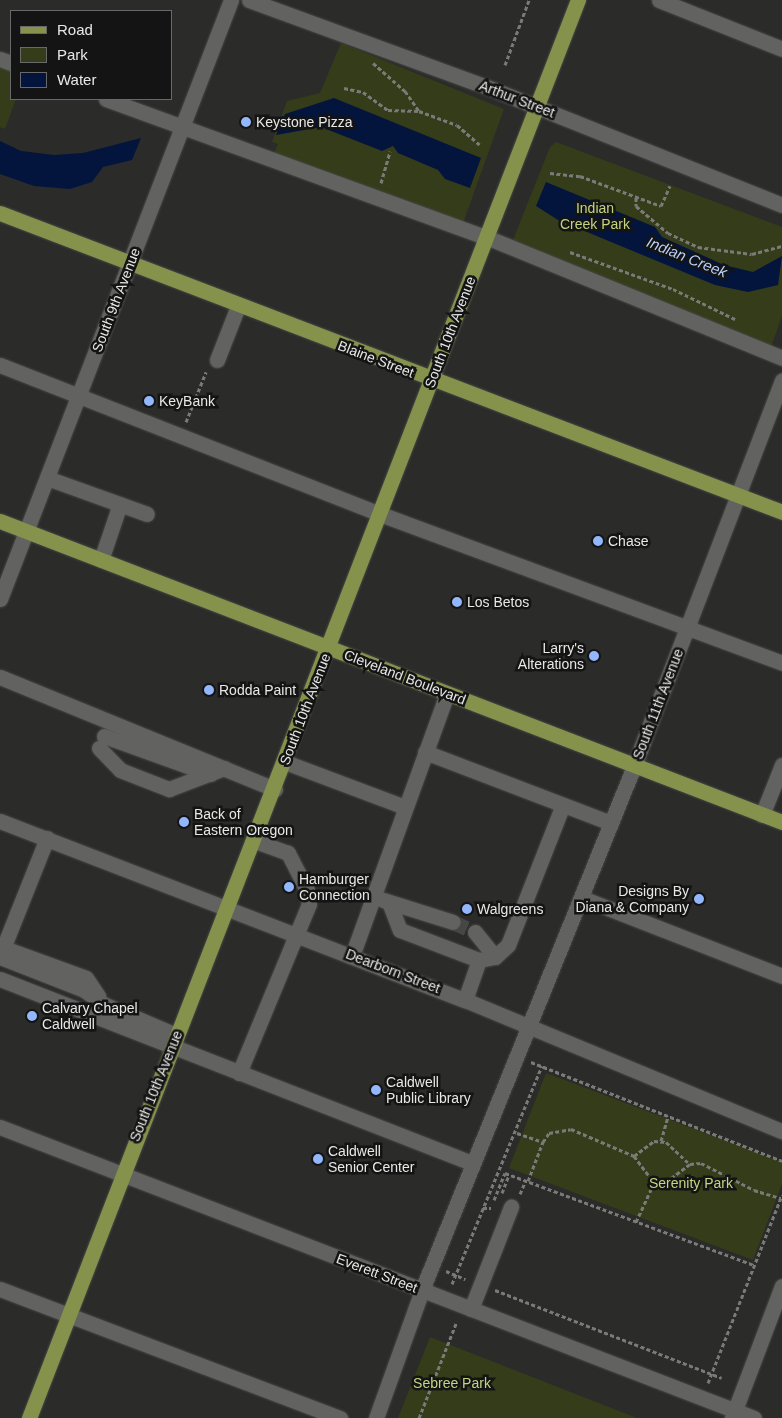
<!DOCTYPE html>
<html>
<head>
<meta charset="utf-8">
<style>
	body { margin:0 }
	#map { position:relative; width:782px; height:1418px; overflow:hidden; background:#2b2b29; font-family:Helvetica,sans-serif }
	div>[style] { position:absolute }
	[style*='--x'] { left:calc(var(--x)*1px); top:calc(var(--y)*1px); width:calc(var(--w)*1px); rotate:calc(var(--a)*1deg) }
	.green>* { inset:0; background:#353c1a }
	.water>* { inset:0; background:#04153d }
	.minor-tunnel>* { height:15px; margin-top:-7.5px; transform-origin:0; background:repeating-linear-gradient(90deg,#474746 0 15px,transparent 0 23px) }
	.path>* { height:3px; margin-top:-1.5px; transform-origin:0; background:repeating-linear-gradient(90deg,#7a7a78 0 4px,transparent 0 6.5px) }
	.roads { filter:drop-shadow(0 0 1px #464745) drop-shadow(0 0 1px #464745) }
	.minor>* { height:15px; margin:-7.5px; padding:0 7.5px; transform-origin:7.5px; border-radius:7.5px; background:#626360 }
	.major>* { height:15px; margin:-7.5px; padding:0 7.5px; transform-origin:7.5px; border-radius:7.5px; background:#85924c }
	.dots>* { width:14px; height:14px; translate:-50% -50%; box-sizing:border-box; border:2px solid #131413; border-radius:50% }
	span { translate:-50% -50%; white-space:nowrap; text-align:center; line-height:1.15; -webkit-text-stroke:5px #131413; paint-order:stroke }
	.street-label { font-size:14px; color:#e8e8e7 }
	.poi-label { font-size:14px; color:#e8e8e7 }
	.left { translate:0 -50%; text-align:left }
	.right { translate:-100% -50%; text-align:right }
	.park-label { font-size:14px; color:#c3d581 }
	.water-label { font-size:15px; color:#b9d1fd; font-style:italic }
	.legend { position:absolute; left:10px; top:10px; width:162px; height:90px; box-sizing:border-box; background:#131413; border:1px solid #686968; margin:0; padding:6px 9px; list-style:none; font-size:15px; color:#e8e8e7 }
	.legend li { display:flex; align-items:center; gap:10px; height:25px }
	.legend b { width:25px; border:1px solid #686968 }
</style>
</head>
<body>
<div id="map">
	<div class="green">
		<i style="clip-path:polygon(341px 43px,504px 109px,462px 226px,274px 153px,278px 144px,272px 142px,287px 101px,320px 93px)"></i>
		<i style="clip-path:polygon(0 63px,11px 67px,11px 99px,16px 99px,5px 129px,0 127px)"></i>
		<i style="clip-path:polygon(556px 142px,782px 227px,782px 316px,771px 347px,511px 245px,550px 147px)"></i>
		<i style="clip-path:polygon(546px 1073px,782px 1162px,782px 1184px,753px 1260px,509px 1168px)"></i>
		<i style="clip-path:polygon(430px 1337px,637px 1418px,398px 1418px)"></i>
	</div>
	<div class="water">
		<i style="clip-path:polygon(334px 98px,481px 158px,470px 188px,445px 179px,438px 170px,398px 153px,393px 146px,382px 151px,321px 127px,276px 135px,285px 114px)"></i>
		<i style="clip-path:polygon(141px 138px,132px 160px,103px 167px,92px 182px,70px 189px,34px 186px,0 174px,0 141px,21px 151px,54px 155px,83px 153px)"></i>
		<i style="clip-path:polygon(546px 182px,655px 227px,662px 237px,724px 265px,753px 272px,782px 256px,778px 285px,748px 292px,715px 285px,558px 220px,536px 206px)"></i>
	</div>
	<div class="minor-tunnel">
		<i style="--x:453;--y:922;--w:24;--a:24"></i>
	</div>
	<div class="path">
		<i style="--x:373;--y:63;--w:43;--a:41.2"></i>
		<i style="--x:405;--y:91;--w:24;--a:55"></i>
		<i style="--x:419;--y:111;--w:40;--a:20.2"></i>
		<i style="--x:457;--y:125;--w:32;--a:41"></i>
		<i style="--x:505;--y:65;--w:69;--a:-69.7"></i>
		<i style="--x:344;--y:88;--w:19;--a:12"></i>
		<i style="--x:363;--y:92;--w:31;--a:36"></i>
		<i style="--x:388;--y:110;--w:31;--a:2"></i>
		<i style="--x:550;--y:173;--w:30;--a:6"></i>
		<i style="--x:580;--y:176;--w:86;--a:20.3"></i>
		<i style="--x:661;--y:206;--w:22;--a:-66"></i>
		<i style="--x:381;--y:183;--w:33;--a:-74"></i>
		<i style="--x:636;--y:197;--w:9;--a:90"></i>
		<i style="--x:636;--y:206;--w:42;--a:40.2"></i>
		<i style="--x:668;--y:233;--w:33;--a:25"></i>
		<i style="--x:698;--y:247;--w:54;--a:7.4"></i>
		<i style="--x:752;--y:254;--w:31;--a:-15"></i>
		<i style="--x:570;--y:252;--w:109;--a:19.8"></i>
		<i style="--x:673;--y:289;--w:69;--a:25.8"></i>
		<i style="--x:186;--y:422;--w:54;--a:-68.2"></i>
		<i style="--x:531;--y:1062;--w:270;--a:21.5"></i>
		<i style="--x:517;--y:1133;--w:28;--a:19"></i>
		<i style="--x:543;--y:1142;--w:11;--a:-56"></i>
		<i style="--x:549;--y:1133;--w:22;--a:-10"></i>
		<i style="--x:571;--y:1129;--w:69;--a:23.2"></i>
		<i style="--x:634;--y:1156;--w:34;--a:53"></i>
		<i style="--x:654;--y:1183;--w:12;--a:-5"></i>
		<i style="--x:666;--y:1182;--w:30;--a:-37"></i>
		<i style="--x:690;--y:1164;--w:11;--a:-5"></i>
		<i style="--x:701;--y:1163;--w:59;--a:27"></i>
		<i style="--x:754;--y:1190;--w:28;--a:17"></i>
		<i style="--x:661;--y:1141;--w:26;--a:-74"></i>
		<i style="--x:634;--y:1156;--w:25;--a:-37"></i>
		<i style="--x:654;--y:1141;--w:12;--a:5"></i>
		<i style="--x:666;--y:1142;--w:33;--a:43"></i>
		<i style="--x:528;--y:1181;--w:42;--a:-69"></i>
		<i style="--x:502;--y:1193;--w:19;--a:-69"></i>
		<i style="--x:520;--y:1194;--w:15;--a:-67"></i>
		<i style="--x:494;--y:1200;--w:29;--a:-68"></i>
		<i style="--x:505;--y:1173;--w:265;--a:20.3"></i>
		<i style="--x:483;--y:1208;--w:8;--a:0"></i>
		<i style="--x:636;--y:1222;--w:43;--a:-65.2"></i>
		<i style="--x:446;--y:1271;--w:21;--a:23"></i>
		<i style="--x:452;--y:1284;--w:236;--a:-67.6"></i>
		<i style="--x:495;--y:1290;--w:243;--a:21.2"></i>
		<i style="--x:708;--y:1383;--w:202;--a:-68.5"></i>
		<i style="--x:419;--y:1418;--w:104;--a:-68.6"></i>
	</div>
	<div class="roads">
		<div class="minor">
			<i style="--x:249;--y:0;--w:264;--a:20.1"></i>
			<i style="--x:497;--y:91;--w:307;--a:21.8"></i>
			<i style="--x:659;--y:0;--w:132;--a:21.7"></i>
			<i style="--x:0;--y:59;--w:12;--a:20"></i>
			<i style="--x:106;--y:99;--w:404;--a:20"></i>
			<i style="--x:486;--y:237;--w:320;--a:22.2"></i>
			<i style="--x:217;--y:360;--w:58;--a:-68.7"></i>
			<i style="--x:0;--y:365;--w:408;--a:21.4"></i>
			<i style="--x:380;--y:514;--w:429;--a:20.3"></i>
			<i style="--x:47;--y:478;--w:106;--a:19.8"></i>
			<i style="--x:101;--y:560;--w:59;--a:-71.3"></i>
			<i style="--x:0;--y:599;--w:642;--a:-68.91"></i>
			<i style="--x:0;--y:677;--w:297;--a:22.2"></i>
			<i style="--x:104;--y:736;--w:113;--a:19.7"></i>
			<i style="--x:99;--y:748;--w:30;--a:46"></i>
			<i style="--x:120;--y:770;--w:53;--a:21.2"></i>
			<i style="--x:169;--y:789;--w:59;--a:-20.9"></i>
			<i style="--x:425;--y:752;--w:199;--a:20.9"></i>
			<i style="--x:285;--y:762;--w:128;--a:20.6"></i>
			<i style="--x:762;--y:815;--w:54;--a:-68.2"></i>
			<i style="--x:0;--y:821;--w:498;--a:21.1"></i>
			<i style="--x:465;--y:1000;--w:343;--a:22.5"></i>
			<i style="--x:582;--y:898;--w:215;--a:21.3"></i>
			<i style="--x:383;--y:900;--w:73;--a:17.4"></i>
			<i style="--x:389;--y:902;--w:30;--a:69"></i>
			<i style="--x:400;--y:930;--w:85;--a:20.8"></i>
			<i style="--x:479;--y:960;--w:16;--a:-11"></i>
			<i style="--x:495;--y:957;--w:18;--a:-43"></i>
			<i style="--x:508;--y:945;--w:150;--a:-68.6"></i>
			<i style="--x:475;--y:932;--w:32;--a:51"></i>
			<i style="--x:4;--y:948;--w:87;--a:20.1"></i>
			<i style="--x:86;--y:978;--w:22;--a:56"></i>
			<i style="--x:0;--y:956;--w:127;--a:-68.3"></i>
			<i style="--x:352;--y:956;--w:279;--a:-70.1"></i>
			<i style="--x:0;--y:957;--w:90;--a:21.4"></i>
			<i style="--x:84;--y:990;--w:24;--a:36"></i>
			<i style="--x:103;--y:1004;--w:79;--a:23"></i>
			<i style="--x:0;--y:979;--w:507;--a:21.3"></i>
			<i style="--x:465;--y:1000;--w:42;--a:-70.7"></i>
			<i style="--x:239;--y:1073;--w:183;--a:-67.5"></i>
			<i style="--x:309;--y:904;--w:14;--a:-98"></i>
			<i style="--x:307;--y:890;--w:42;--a:-117.2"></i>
			<i style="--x:288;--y:853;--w:35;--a:-160"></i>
			<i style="--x:0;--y:1127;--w:808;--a:21.1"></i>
			<i style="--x:0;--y:1289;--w:364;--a:20.8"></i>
			<i style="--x:471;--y:1309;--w:110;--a:-68.6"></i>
			<i style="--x:376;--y:1418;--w:136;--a:-70.2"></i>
			<i style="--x:422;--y:1290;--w:565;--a:-67.97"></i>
			<i style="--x:634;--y:766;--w:413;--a:-69"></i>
			<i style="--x:732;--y:1418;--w:141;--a:-69.3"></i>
		</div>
		<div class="major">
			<i style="--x:0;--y:213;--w:837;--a:20.92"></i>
			<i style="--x:0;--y:521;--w:838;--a:21.05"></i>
			<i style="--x:29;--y:1418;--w:1521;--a:-68.84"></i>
		</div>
	</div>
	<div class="dots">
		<i style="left:246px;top:122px;background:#92b7fd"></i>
		<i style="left:149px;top:401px;background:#92b7fd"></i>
		<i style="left:598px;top:541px;background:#92b7fd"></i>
		<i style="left:457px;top:602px;background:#92b7fd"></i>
		<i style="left:594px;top:656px;background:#92b7fd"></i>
		<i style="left:209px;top:690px;background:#92b7fd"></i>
		<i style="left:184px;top:822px;background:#92b7fd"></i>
		<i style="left:289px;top:887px;background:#92b7fd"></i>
		<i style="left:699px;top:899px;background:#92b7fd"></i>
		<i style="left:467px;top:909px;background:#92b7fd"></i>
		<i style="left:32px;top:1016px;background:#92b7fd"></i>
		<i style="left:376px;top:1090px;background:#92b7fd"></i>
		<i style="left:318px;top:1159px;background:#92b7fd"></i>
	</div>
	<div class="street-label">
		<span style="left:517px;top:99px;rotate:21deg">Arthur Street</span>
		<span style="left:116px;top:300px;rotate:-69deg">South 9th Avenue</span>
		<span style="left:450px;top:332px;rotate:-69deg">South 10th Avenue</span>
		<span style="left:376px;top:359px;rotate:21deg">Blaine Street</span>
		<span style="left:405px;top:677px;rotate:21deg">Cleveland Boulevard</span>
		<span style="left:658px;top:704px;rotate:-69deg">South 11th Avenue</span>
		<span style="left:305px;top:709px;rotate:-69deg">South 10th Avenue</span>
		<span style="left:393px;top:971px;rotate:21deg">Dearborn Street</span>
		<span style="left:156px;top:1086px;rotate:-68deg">South 10th Avenue</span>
		<span style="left:377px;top:1273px;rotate:21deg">Everett Street</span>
	</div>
	<div class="poi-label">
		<span class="left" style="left:256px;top:122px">Keystone Pizza</span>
		<span class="left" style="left:159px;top:401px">KeyBank</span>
		<span class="left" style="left:608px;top:541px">Chase</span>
		<span class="left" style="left:467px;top:602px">Los Betos</span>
		<span class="right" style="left:584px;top:656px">Larry's<br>Alterations</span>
		<span class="left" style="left:219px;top:690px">Rodda Paint</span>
		<span class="left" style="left:194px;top:822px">Back of<br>Eastern Oregon</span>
		<span class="left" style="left:299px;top:887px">Hamburger<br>Connection</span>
		<span class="right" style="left:689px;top:899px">Designs By<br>Diana &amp; Company</span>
		<span class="left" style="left:477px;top:909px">Walgreens</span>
		<span class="left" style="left:42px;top:1016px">Calvary Chapel<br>Caldwell</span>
		<span class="left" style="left:386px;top:1090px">Caldwell<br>Public Library</span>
		<span class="left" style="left:328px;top:1159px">Caldwell<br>Senior Center</span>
	</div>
	<div class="park-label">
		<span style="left:595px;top:216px">Indian<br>Creek Park</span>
		<span style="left:691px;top:1183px">Serenity Park</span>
		<span style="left:452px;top:1383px">Sebree Park</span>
	</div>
	<div class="water-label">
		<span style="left:687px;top:257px;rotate:22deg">Indian Creek</span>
	</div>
	<ul class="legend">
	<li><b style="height:6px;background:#85924c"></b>Road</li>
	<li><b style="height:14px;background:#353c1a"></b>Park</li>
	<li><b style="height:14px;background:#04153d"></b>Water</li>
	</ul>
</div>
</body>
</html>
